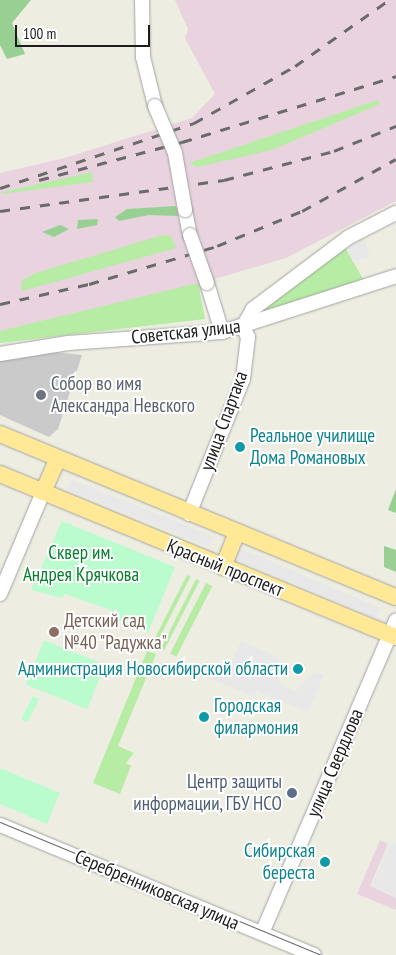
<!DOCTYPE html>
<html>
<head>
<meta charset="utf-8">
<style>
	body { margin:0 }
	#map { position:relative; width:396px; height:955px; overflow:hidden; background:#eeede1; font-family:"PT Sans Narrow",sans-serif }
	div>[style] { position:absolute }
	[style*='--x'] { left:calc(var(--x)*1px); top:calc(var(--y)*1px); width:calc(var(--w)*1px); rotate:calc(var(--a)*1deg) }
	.industrial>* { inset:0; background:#e8d3df }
	.religious>* { inset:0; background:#cacaca }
	.grass>* { inset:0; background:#b7eca4; transform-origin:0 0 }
	.forest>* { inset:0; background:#98d094 }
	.park>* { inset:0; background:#bbfcce; transform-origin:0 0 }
	.parking>* { inset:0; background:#e8e8e8; transform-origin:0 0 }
	.roads { filter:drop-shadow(0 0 1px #a3a3a3) drop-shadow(0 0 1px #a3a3a3) }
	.minor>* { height:14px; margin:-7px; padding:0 7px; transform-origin:7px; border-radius:7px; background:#fff }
	.major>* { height:16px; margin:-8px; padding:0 8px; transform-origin:8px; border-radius:8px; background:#ffe996 }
	.tram>* { height:1px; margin:-0.5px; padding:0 0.5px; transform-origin:0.5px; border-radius:0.5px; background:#6a6a6a }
	.rail>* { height:2.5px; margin-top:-1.25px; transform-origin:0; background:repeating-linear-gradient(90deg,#6a6a6a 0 10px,transparent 0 20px) }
	.bridges { filter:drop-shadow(0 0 1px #a3a3a3) drop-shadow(0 0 1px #a3a3a3) }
	.minor-bridge>* { height:14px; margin:-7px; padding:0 7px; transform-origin:7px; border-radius:7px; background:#fff }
	.dots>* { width:14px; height:14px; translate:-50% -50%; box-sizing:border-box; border:2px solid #fff; border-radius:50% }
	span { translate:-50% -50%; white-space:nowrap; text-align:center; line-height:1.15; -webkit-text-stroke:4px #fff; paint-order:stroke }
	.street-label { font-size:19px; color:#1c1c1c }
	.worship-label { font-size:19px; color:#5b616d }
	.left { translate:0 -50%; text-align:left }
	.culture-label { font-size:19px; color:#0d838f }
	.right { translate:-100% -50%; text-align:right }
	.park-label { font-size:19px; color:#067f2a }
	.education-label { font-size:19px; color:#785e54 }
	.service-label { font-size:19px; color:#4e5e75 }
	.scale { position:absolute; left:15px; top:25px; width:135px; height:22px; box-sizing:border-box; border:2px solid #1c1c1c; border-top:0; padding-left:6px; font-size:15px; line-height:18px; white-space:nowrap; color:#1c1c1c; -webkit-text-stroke:4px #fff; paint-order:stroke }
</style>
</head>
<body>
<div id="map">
	<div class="industrial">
		<i style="clip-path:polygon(175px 0,396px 0,396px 201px,286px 258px,136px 302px,0 331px,0 173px,65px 158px,192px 118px,215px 94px,185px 38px,188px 29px)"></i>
		<i style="clip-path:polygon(380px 840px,388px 844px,370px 886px,396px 898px,396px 910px,357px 894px)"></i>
	</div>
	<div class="religious">
		<i style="clip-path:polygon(54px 352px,82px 355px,58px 429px,49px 437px,0 415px,0 361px)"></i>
	</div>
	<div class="grass">
		<i style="clip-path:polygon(378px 100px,380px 104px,272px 150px,197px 167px,189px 163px)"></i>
		<i style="clip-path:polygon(92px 172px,93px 182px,1px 194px,3px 192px)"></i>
		<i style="clip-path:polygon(163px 235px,171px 236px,176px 248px,22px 291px,21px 281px,36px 273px)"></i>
		<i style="clip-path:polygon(345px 247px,363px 279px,267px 315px,264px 308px)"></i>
		<i style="clip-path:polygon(198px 283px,205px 319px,0 343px,0 331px)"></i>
		<i style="left:187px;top:575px;width:4px;height:79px;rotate:27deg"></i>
		<i style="left:196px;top:579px;width:4px;height:79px;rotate:27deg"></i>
		<i style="left:206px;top:583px;width:7px;height:79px;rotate:27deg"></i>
		<i style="clip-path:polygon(147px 651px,156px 654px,118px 746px,134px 753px,126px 763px,131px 766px,120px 794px,93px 783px)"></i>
	</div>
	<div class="forest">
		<i style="clip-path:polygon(0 0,31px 0,12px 23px,25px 54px,7px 59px,0 45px)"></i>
		<i style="clip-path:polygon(176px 206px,178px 216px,149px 215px,119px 221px,115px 217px,127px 209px)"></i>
		<i style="clip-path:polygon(98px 219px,97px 225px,77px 229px,78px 220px)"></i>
		<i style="clip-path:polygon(60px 225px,69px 229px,54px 237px,42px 232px)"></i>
		<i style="clip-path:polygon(396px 489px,396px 513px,388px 510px)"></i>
		<i style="clip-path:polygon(384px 546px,396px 550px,396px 572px,384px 567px)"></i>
	</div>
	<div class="park">
		<i style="clip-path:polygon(62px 521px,175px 567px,148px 633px,112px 619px,113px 611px,65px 594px,62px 598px,31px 590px)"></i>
		<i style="left:44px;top:640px;width:66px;height:48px;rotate:22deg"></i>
		<i style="left:33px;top:696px;width:7px;height:26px;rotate:27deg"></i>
		<i style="clip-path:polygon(0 768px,60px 793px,47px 824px,0 804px)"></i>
	</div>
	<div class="parking">
		<i style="left:365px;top:240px;width:18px;height:18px;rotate:74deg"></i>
		<i style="left:71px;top:479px;width:153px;height:11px;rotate:22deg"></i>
		<i style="left:239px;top:548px;width:154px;height:11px;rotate:23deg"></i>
		<i style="clip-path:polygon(241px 641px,280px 658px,274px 673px,283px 686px,296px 691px,314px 672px,324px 675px,308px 712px,257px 691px,254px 697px,205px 676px,209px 667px,227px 673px)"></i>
		<i style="clip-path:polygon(391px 842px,396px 844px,396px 897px,371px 886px)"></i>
	</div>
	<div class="roads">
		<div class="minor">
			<i style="--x:142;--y:0;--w:57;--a:89"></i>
			<i style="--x:143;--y:57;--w:50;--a:76.2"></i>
			<i style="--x:185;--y:210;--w:25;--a:79"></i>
			<i style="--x:207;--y:283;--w:51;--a:73"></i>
			<i style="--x:0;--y:354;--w:69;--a:-9.2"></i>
			<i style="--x:68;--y:343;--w:154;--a:-4.1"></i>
			<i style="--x:222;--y:332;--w:183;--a:-17.8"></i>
			<i style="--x:189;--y:514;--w:145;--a:-68.2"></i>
			<i style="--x:243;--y:379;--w:42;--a:-83.2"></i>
			<i style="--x:248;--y:337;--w:11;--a:-117"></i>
			<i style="--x:243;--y:327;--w:21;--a:-61"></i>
			<i style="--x:253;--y:309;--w:120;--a:-36.9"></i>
			<i style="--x:349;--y:237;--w:53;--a:-27.1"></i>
			<i style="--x:0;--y:594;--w:111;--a:-67.1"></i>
			<i style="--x:0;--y:825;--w:340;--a:22.5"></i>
			<i style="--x:262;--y:933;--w:340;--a:-66.8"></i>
		</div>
		<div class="major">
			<i style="--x:0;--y:434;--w:428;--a:22.4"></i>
			<i style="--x:0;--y:474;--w:428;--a:22.4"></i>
			<i style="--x:43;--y:492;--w:35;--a:-66"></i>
			<i style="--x:223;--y:567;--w:38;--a:-68"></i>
		</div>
	</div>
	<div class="tram">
		<i style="--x:0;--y:822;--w:347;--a:22.5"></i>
	</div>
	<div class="rail">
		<i style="--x:39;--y:180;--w:148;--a:-14.9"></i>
		<i style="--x:182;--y:142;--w:224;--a:-17.1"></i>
		<i style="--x:0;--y:188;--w:205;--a:-18.5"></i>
		<i style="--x:194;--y:123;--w:116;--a:-29.4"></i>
		<i style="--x:295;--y:66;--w:115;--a:-35.1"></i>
		<i style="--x:0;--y:211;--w:226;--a:-7.9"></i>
		<i style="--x:224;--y:180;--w:114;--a:-14.8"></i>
		<i style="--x:334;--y:151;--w:67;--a:-22"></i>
		<i style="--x:0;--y:304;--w:91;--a:-12.7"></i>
		<i style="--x:89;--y:284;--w:134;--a:-16.5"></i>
		<i style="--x:217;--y:246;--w:92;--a:-22.4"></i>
		<i style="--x:302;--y:211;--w:107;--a:-29"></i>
	</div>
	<div class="bridges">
		<div class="minor-bridge">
			<i style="--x:155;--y:106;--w:51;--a:66.9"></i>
			<i style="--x:175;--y:153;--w:58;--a:80"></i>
			<i style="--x:190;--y:235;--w:51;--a:70.5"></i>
		</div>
	</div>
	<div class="dots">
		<i style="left:41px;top:395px;background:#6b7280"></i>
		<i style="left:240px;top:447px;background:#0f9aa8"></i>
		<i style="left:54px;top:632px;background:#8d6e63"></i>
		<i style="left:298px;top:669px;background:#0f9aa8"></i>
		<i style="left:204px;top:717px;background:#0f9aa8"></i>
		<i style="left:292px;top:793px;background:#5c6f8a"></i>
		<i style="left:325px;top:862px;background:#0f9aa8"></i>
	</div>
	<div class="street-label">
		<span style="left:186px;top:332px;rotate:-6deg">Советская улица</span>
		<span style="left:224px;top:421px;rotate:-70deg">улица Спартака</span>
		<span style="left:225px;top:568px;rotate:22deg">Красный проспект</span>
		<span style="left:335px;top:763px;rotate:-67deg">улица Свердлова</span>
		<span style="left:157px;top:890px;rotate:23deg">Серебренниковская улица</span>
	</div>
	<div class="worship-label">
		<span class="left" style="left:51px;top:395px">Собор во имя<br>Александра Невского</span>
	</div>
	<div class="culture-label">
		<span class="left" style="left:250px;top:447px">Реальное училище<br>Дома Романовых</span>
		<span class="right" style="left:288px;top:669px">Администрация Новосибирской области</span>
		<span class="left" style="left:214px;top:717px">Городская<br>филармония</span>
		<span class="right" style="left:315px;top:862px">Сибирская<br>береста</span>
	</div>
	<div class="park-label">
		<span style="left:81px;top:564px">Сквер им.<br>Андрея Крячкова</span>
	</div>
	<div class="education-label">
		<span class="left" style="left:64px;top:632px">Детский сад<br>№40 "Радужка"</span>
	</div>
	<div class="service-label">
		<span class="right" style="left:282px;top:793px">Центр защиты<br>информации, ГБУ НСО</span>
	</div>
	<div class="scale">100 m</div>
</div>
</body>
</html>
